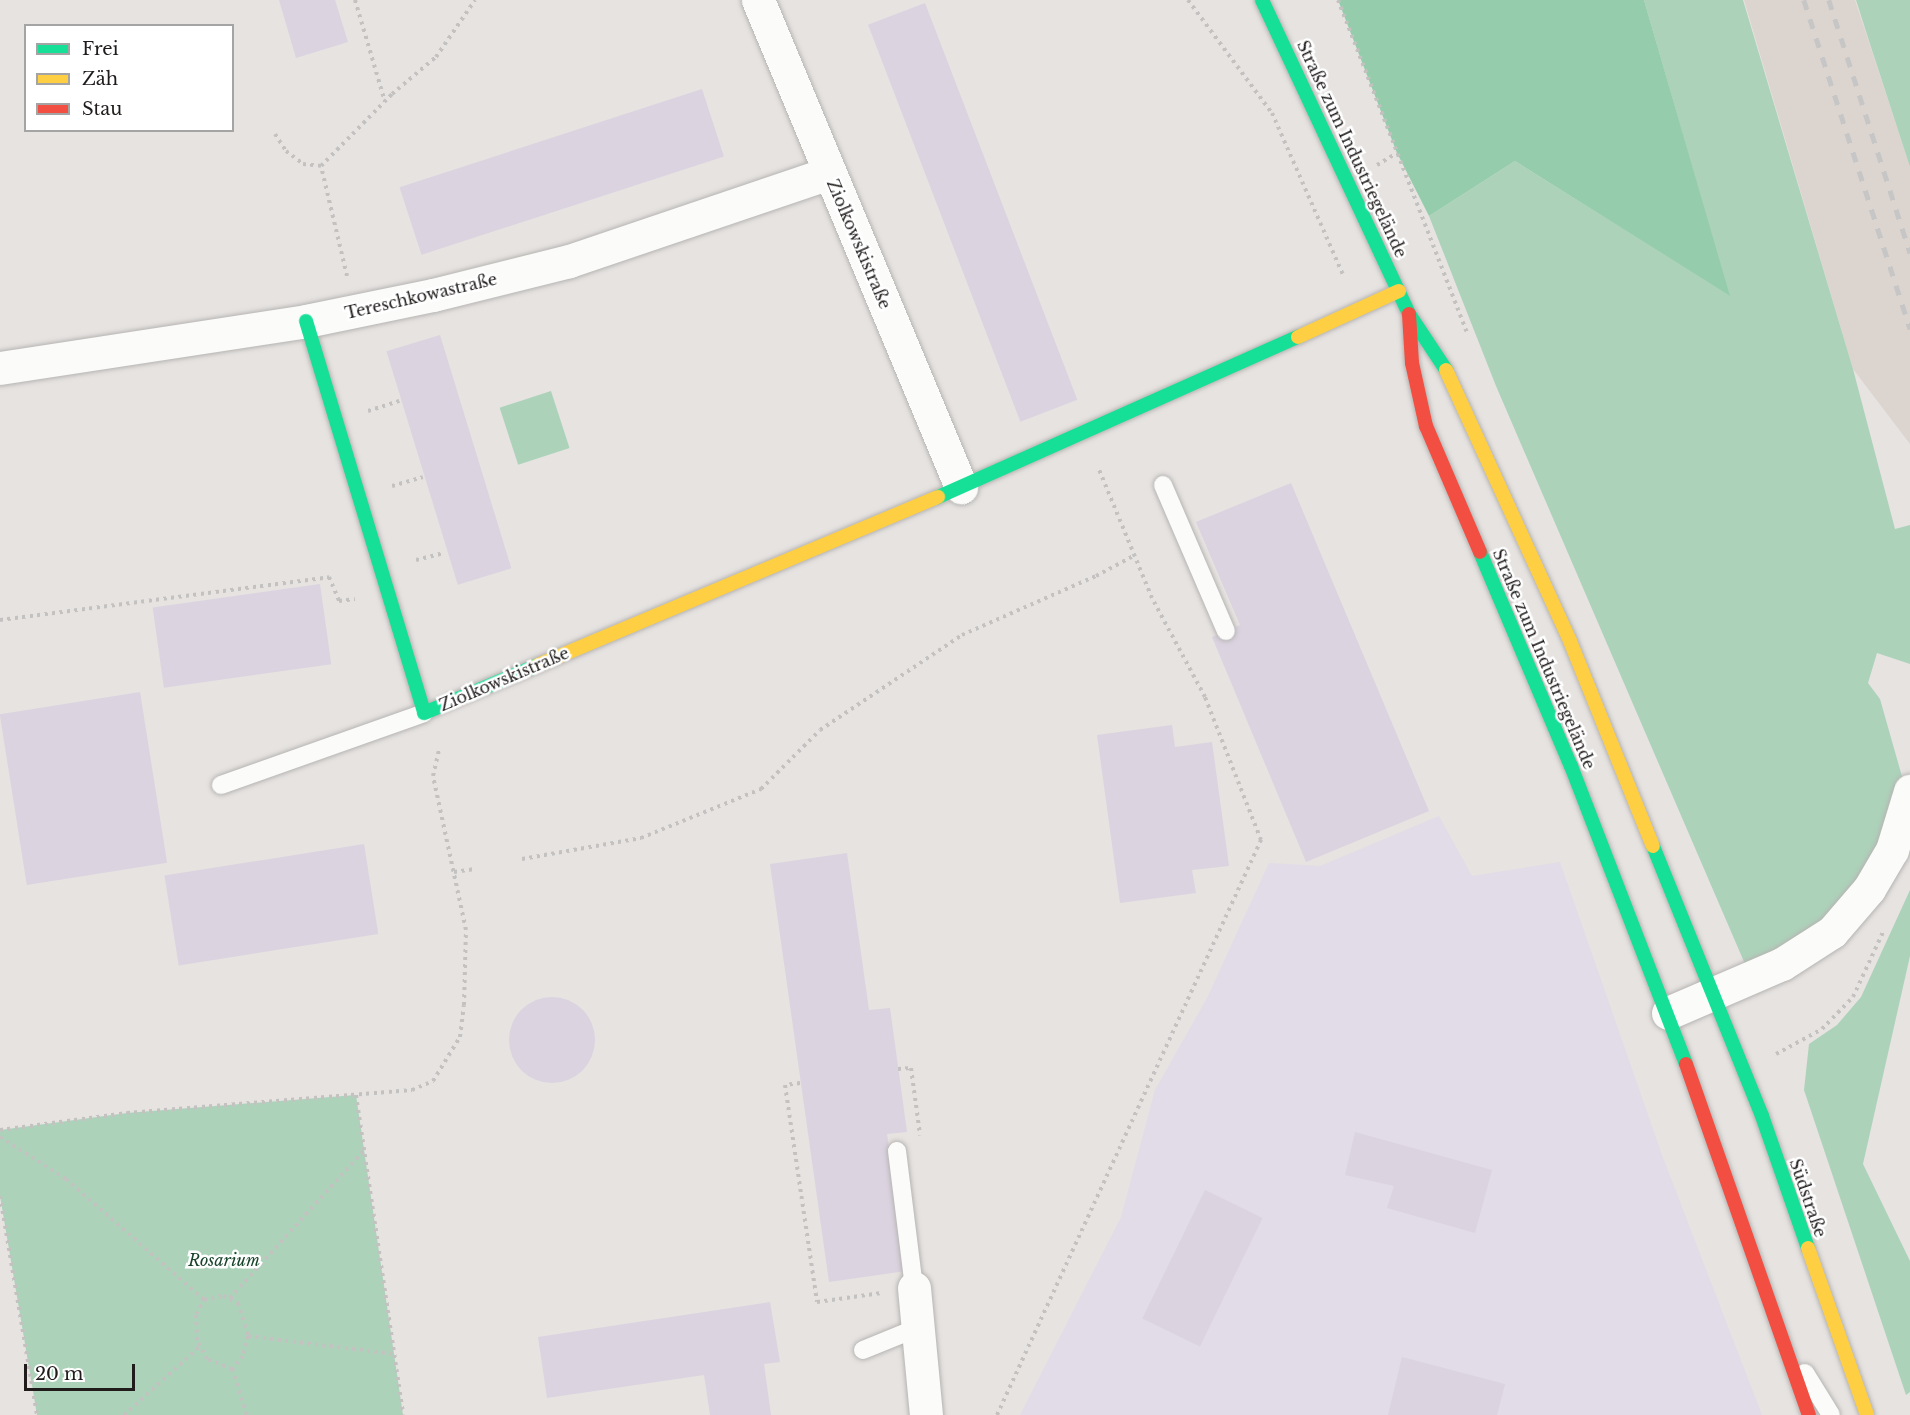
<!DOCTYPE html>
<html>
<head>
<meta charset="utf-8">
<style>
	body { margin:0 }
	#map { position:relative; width:1910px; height:1415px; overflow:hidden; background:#e6e3e1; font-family:"Libre Baskerville",serif }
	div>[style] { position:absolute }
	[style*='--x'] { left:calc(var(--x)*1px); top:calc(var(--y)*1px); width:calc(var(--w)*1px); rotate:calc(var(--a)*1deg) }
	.industrial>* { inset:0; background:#e1dce7 }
	.built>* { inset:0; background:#dcd4ce }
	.green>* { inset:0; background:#add2ba; transform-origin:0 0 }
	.forest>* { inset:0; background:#95cdac }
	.building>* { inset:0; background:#dbd3e0; transform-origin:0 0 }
	.round { border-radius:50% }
	.path>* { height:4px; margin-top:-2px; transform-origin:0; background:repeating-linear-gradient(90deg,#c4c2c1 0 3px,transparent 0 7.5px) }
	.roads { filter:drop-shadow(0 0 2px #b6b4b2) drop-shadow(0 0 2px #b6b4b2) }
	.lane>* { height:18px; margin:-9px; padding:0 9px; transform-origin:9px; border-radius:9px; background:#fbfbfa }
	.street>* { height:33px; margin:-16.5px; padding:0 16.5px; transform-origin:16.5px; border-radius:16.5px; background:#fbfbfa }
	.fast>* { height:14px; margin:-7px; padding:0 7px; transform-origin:7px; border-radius:7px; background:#16e098 }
	.slow>* { height:14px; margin:-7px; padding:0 7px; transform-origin:7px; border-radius:7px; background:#ffcf43 }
	.jam>* { height:14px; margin:-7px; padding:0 7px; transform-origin:7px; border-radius:7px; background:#f24e42 }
	.rail>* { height:4.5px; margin-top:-2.25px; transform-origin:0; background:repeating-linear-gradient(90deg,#c7c6c6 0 10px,transparent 0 20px) }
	span { translate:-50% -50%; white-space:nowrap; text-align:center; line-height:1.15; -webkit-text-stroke:5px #fff; paint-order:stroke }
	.street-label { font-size:16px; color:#1f1c1b }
	.park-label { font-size:16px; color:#19442c; font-style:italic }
	.legend { position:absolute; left:24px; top:24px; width:210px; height:108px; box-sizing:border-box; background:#fff; border:2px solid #a5a4a4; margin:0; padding:8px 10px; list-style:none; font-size:18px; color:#1f1c1b }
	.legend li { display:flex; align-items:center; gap:12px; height:30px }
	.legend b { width:30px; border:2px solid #a5a4a4 }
	.scale { position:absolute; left:24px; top:1364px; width:111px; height:27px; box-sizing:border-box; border:3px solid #1f1c1b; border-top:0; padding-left:8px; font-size:18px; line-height:21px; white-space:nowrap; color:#1f1c1b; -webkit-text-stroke:4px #fff; paint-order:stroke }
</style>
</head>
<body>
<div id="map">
	<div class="industrial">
		<i style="clip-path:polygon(1439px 816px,1472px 876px,1560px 862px,1662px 1155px,1762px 1415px,1020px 1415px,1121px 1217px,1155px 1090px,1207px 998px,1269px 863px,1320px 866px)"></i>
	</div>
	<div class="built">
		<i style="clip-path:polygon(1744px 0,1855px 0,1910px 167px,1910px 444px,1853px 369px)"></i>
	</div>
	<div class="green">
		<i style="clip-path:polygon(1644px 0,1743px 0,1853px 369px,1895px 529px,1910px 525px,1910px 664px,1877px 653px,1868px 683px,1880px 699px,1903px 780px,1886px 840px,1853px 887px,1813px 931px,1748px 971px,1496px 386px,1429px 216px,1515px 161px,1729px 295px)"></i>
		<i style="clip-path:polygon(1856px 0,1910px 0,1910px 167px,1869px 41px)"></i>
		<i style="left:551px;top:391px;width:60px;height:54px;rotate:72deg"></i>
		<i style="clip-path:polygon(1910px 890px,1910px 956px,1863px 1164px,1910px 1261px,1910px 1392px,1906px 1395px,1804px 1090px,1809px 1044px,1837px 1025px,1861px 997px)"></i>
		<i style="clip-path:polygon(356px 1095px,403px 1415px,37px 1415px,0 1196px,0 1130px,127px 1113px)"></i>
	</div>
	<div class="forest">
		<i style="clip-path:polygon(1338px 0,1644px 0,1730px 296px,1515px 161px,1429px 216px,1397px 153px)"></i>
	</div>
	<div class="building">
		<i style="clip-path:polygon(279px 0,335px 0,348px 42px,296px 58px)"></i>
		<i style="left:925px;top:3px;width:425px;height:61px;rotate:69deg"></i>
		<i style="left:702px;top:89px;width:71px;height:318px;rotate:72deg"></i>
		<i style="left:440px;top:335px;width:244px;height:56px;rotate:73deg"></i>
		<i style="clip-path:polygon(1291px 483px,1429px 811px,1306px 862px,1212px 637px,1240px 625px,1196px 522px)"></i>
		<i style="left:320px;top:584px;width:81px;height:169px;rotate:82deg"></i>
		<i style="left:140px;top:692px;width:173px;height:142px;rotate:81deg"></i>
		<i style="clip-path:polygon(1172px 725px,1175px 747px,1212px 742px,1229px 866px,1192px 870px,1196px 893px,1120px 903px,1097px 735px)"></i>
		<i style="left:364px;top:844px;width:91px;height:202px;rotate:81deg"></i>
		<i style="clip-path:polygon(847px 853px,869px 1010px,890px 1008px,907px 1132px,887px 1134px,906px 1271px,829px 1282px,770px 864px)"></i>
		<i class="round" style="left:509px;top:997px;width:86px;height:86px"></i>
		<i style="clip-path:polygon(1355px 1132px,1492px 1170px,1475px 1233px,1387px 1208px,1394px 1186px,1345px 1175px)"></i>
		<i style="left:1205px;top:1190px;width:64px;height:143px;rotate:26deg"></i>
		<i style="clip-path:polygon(770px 1302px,780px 1362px,764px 1364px,771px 1415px,710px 1415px,704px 1375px,547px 1398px,538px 1337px)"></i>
		<i style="clip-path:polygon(1402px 1357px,1505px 1384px,1497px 1415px,1388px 1415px)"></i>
	</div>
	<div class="path">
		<i style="--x:355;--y:0;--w:106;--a:73.6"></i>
		<i style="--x:1188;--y:0;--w:141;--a:53.4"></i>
		<i style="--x:1272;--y:113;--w:179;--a:66.3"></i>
		<i style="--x:1338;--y:0;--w:356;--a:68.8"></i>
		<i style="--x:275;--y:134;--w:20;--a:57"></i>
		<i style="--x:286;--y:151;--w:21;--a:37"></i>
		<i style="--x:303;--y:164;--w:18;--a:6"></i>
		<i style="--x:1377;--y:165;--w:23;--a:-31"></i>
		<i style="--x:347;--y:276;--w:113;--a:-103.3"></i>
		<i style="--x:321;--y:166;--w:101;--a:-45.4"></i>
		<i style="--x:392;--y:94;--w:57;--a:-40.1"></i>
		<i style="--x:436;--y:57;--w:69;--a:-55.6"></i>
		<i style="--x:368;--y:411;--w:33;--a:-18"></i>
		<i style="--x:392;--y:486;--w:32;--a:-16"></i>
		<i style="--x:416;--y:560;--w:29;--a:-14"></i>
		<i style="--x:0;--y:620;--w:332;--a:-7.4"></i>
		<i style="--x:329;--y:577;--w:26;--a:67"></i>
		<i style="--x:339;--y:601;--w:16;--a:-7"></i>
		<i style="--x:522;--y:859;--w:121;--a:-10"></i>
		<i style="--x:641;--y:838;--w:130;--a:-22.2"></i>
		<i style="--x:761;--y:789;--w:83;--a:-45"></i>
		<i style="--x:820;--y:730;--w:171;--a:-33.8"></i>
		<i style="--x:962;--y:635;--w:146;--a:-23.8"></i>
		<i style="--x:1096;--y:576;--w:44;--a:-28.3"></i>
		<i style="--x:454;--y:872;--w:21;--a:-8"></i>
		<i style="--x:1776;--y:1054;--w:52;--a:-28.5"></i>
		<i style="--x:1822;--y:1029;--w:45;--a:-45.9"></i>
		<i style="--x:1853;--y:997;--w:74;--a:-65.2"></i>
		<i style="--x:898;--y:1069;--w:13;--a:-4"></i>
		<i style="--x:911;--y:1068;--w:68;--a:82.3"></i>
		<i style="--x:800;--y:1083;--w:15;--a:172"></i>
		<i style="--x:785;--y:1085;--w:219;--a:81.6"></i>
		<i style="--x:817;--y:1302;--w:65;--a:-8"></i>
		<i style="--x:356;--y:1095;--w:323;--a:81.6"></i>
		<i style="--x:0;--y:1130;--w:128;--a:-7.6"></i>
		<i style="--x:127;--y:1113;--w:286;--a:-4.6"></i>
		<i style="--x:412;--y:1090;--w:23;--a:-23"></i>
		<i style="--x:433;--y:1081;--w:52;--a:-58.5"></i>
		<i style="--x:460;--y:1037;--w:32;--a:-83"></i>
		<i style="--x:464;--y:1005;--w:75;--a:-88.5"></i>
		<i style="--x:466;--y:930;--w:157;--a:-102.1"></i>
		<i style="--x:433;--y:776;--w:26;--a:-77"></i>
		<i style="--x:0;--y:1137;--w:78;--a:32.5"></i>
		<i style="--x:66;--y:1179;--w:184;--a:41.2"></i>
		<i style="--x:0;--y:1196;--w:222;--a:80.4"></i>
		<i style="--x:223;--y:1296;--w:17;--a:25"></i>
		<i style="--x:238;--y:1303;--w:34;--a:73"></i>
		<i style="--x:248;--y:1336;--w:21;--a:104"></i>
		<i style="--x:243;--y:1356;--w:17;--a:130"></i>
		<i style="--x:232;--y:1369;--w:27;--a:-158"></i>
		<i style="--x:207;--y:1359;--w:21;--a:-118"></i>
		<i style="--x:197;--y:1340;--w:26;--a:-92"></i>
		<i style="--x:196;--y:1314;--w:16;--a:-60"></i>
		<i style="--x:204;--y:1300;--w:19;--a:-12"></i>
		<i style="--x:230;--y:1298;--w:200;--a:-47.8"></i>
		<i style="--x:248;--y:1336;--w:147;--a:7"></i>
		<i style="--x:232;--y:1369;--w:48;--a:71.9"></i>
		<i style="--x:124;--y:1415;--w:101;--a:-42.2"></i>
		<i style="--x:997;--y:1415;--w:633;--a:-65.34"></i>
		<i style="--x:1261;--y:840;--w:154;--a:-111.4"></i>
		<i style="--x:1205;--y:697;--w:112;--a:-118.2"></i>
		<i style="--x:1152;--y:598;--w:142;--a:-112.4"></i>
	</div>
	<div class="roads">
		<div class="lane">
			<i style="--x:1163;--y:485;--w:159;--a:66.7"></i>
			<i style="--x:221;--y:785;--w:215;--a:-19.5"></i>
			<i style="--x:897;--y:1151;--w:138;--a:82.9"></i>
			<i style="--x:863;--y:1350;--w:58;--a:-22.2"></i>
			<i style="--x:1805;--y:1373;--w:49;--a:58.2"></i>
		</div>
		<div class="street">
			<i style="--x:758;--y:0;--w:528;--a:67.37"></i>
			<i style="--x:0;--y:368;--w:310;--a:-8.7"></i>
			<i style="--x:306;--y:321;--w:130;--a:-11.6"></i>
			<i style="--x:433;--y:295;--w:140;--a:-14"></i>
			<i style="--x:569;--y:261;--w:274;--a:-18.7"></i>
			<i style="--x:1668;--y:1013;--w:124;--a:-23.3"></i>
			<i style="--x:1782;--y:964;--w:59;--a:-32.6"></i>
			<i style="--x:1832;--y:932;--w:57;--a:-49.3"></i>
			<i style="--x:1869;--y:889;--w:45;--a:-59.5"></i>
			<i style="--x:1892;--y:850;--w:62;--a:-73"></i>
			<i style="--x:914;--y:1288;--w:128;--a:84.6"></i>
		</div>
		<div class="fast">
			<i style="--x:1262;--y:0;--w:347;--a:64.9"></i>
			<i style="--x:1409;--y:314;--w:67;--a:56.5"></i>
			<i style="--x:306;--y:321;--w:409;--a:73.2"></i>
			<i style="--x:424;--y:713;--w:124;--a:-22.8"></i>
			<i style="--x:938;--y:497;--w:394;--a:-24"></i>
			<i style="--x:1480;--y:552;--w:233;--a:67"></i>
			<i style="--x:1571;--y:766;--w:319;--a:68.9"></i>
			<i style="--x:1653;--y:846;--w:291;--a:68"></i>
			<i style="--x:1762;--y:1116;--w:140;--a:70.8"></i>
		</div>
		<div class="slow">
			<i style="--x:1298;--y:337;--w:111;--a:-24.5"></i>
			<i style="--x:1446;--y:370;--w:298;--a:65.4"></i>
			<i style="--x:1570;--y:641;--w:221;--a:68"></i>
			<i style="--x:538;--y:665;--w:434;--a:-22.8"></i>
			<i style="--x:1808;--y:1248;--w:177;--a:70.5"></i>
		</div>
		<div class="jam">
			<i style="--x:1409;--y:314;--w:49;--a:86.5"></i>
			<i style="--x:1412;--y:363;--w:65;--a:77.5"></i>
			<i style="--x:1426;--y:426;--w:137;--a:66.8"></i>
			<i style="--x:1686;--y:1064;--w:372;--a:70.7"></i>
		</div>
	</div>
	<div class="rail">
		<i style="--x:1804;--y:0;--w:346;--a:72.1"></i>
		<i style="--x:1829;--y:0;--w:266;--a:72.2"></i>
	</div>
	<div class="street-label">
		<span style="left:1352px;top:149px;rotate:65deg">Straße zum Industriegelände</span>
		<span style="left:859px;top:244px;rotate:67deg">Ziolkowskistraße</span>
		<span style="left:421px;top:296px;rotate:-13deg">Tereschkowastraße</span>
		<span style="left:1544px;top:659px;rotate:67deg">Straße zum Industriegelände</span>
		<span style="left:504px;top:679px;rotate:-23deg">Ziolkowskistraße</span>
		<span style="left:1808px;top:1198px;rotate:71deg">Südstraße</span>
	</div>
	<div class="park-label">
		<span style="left:224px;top:1260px">Rosarium</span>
	</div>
	<ul class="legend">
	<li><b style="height:8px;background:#16e098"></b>Frei</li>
	<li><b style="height:8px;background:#ffcf43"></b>Zäh</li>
	<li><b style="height:8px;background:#f24e42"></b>Stau</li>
	</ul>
	<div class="scale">20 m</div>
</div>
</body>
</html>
